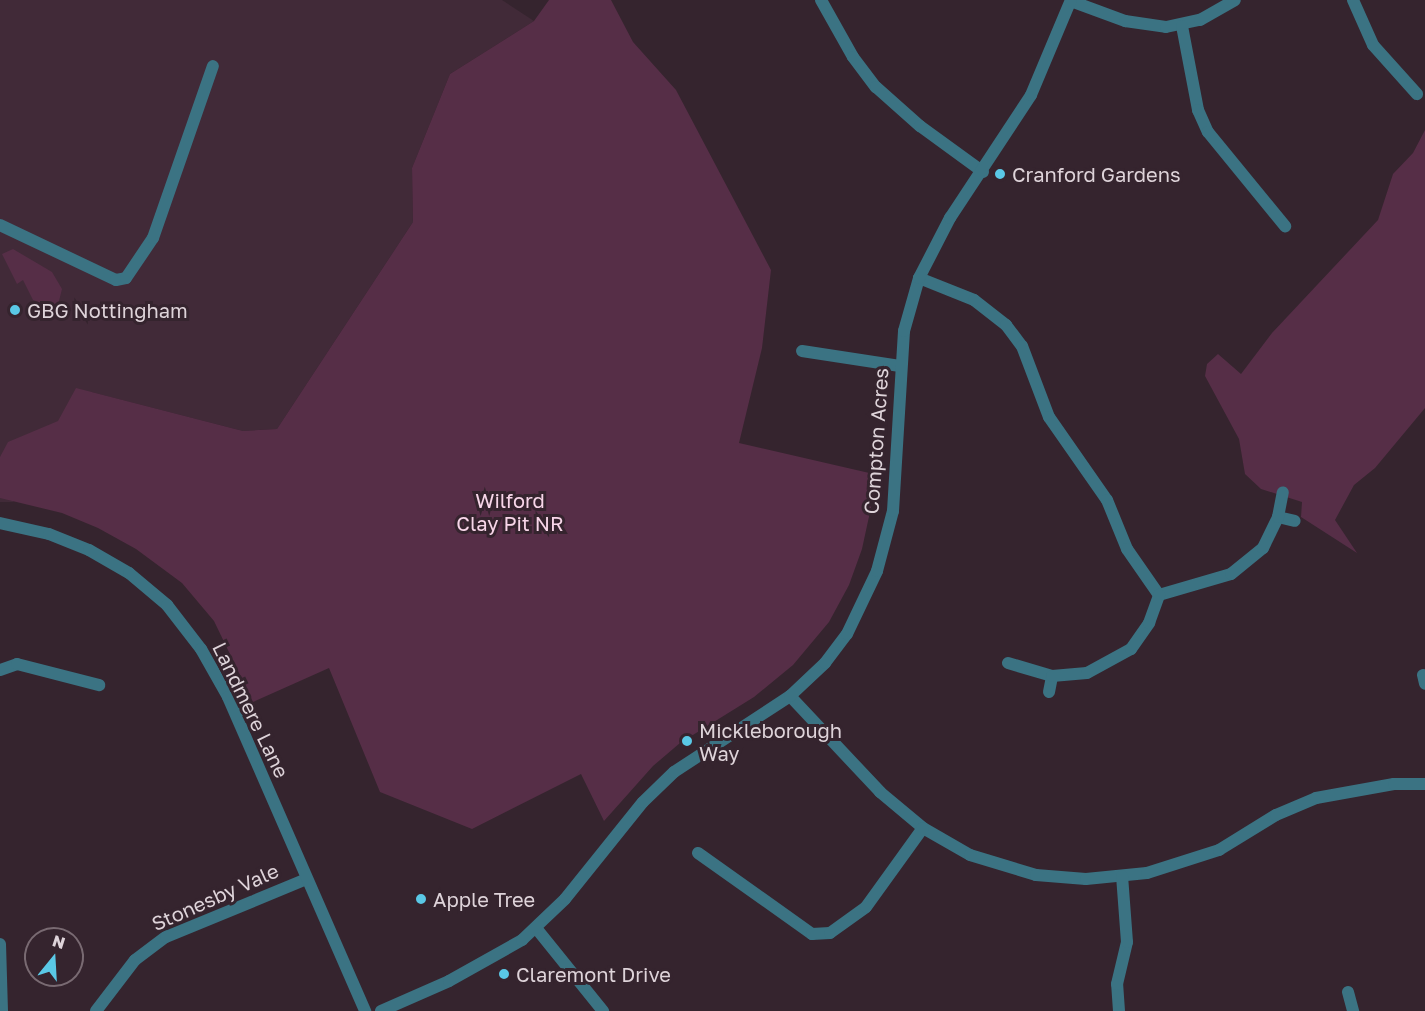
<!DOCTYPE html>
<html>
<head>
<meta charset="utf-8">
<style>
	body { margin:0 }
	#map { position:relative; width:1425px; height:1011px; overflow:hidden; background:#35242e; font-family:"Golos Text",sans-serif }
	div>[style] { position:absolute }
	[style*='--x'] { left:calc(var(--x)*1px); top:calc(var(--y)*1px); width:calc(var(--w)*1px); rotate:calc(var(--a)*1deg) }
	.built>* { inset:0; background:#412a38 }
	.green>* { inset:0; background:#562e47 }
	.minor>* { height:12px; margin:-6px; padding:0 6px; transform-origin:6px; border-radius:6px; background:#3b7383 }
	.tertiary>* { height:12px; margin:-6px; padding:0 6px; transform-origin:6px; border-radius:6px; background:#3b7383 }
	.dots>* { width:16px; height:16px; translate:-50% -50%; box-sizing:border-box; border:3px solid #35242e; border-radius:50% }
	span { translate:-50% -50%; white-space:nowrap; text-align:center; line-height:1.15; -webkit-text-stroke:6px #35242e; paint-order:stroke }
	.poi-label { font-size:20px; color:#ded3d9 }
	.left { translate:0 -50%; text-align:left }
	.street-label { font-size:20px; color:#ded3d9 }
	.park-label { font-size:20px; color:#f8d6e9 }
	.north { position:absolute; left:24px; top:927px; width:60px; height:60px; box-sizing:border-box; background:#35242e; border:2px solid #796a72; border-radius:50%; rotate:18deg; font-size:16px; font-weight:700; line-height:24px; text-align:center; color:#ded3d9 }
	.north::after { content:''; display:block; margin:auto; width:21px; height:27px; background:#5ac8e6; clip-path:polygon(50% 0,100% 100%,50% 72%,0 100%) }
</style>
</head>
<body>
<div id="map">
	<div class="built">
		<i style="clip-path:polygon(0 0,502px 0,534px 21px,450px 74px,412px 168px,413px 222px,277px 429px,243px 431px,91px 392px,13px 502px,0 502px)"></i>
	</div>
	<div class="green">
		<i style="clip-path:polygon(549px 0,611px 0,633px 42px,676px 90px,771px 270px,762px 348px,739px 443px,878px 475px,862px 549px,849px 585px,829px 622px,793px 665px,754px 697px,680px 743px,653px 766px,604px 821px,581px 774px,472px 829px,380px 792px,329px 668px,253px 702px,214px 621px,182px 583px,136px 549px,98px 528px,62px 513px,0 498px,0 457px,8px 442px,58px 421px,76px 388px,243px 431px,277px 429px,413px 222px,412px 168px,450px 74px,534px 21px)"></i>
		<i style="clip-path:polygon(1425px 130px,1425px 408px,1375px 468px,1354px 485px,1335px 520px,1357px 553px,1301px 517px,1302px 502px,1261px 489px,1245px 474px,1239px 439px,1205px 376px,1207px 364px,1218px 354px,1241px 374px,1272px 333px,1378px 220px,1393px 174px,1413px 153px)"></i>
		<i style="clip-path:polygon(13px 249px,52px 272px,62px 289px,57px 309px,33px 300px,23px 280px,17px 284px,2px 254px)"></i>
	</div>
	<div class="minor">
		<i style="--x:821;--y:0;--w:65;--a:60.7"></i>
		<i style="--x:853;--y:57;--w:38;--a:53"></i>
		<i style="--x:876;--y:87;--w:59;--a:41.6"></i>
		<i style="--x:920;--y:126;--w:78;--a:36.1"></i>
		<i style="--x:1353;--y:0;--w:49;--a:66"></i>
		<i style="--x:1373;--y:45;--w:66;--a:48.1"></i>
		<i style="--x:1071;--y:1;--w:58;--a:20.3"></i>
		<i style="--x:1125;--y:21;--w:41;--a:8.3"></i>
		<i style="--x:1166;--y:27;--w:35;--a:-12"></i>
		<i style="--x:1200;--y:20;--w:40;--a:-29.7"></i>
		<i style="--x:1182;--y:26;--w:86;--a:79.2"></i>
		<i style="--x:1198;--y:110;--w:24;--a:66"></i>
		<i style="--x:1208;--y:132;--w:122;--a:50.7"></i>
		<i style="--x:0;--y:225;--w:128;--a:25.4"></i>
		<i style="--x:116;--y:280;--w:10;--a:-11"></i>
		<i style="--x:126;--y:278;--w:48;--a:-56"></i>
		<i style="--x:153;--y:238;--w:182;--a:-70.8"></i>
		<i style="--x:919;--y:278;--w:59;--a:21.8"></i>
		<i style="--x:974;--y:300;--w:41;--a:38"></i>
		<i style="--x:1006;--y:325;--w:26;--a:53"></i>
		<i style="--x:1022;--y:346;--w:76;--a:69.2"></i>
		<i style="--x:1049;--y:417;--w:101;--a:55.1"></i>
		<i style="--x:1107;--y:500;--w:53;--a:67.8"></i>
		<i style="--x:1127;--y:549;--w:56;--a:55.2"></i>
		<i style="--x:802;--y:351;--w:99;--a:8.7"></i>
		<i style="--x:1278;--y:517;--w:17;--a:13"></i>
		<i style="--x:1159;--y:595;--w:75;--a:-16.3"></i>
		<i style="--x:1231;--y:574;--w:41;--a:-39.1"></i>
		<i style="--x:1263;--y:548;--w:34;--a:-64"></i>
		<i style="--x:1278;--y:517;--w:25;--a:-79"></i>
		<i style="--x:1008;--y:663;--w:46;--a:16.5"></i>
		<i style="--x:0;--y:670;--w:18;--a:-19"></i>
		<i style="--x:17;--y:664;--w:85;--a:14.4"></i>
		<i style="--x:1423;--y:675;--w:9;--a:77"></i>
		<i style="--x:1049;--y:692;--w:16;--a:-79"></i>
		<i style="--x:1052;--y:676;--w:35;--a:-5"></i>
		<i style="--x:1087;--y:673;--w:50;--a:-28.6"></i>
		<i style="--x:1131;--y:649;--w:32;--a:-55"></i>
		<i style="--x:1149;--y:623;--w:30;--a:-70"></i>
		<i style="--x:790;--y:696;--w:132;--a:46.8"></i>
		<i style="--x:880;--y:792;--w:56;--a:39.9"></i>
		<i style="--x:923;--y:828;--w:54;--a:29.9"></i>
		<i style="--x:970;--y:855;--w:69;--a:16.9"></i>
		<i style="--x:1036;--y:875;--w:50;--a:4.6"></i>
		<i style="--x:1086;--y:879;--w:61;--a:-5.6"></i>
		<i style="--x:1147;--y:873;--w:76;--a:-17.7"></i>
		<i style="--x:1219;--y:850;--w:67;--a:-31.6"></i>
		<i style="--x:1276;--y:815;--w:43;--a:-23"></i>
		<i style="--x:1316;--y:798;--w:79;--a:-10.2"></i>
		<i style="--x:1394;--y:784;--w:31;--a:0"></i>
		<i style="--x:698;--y:853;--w:140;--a:35.4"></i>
		<i style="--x:812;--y:934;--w:18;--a:-3"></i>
		<i style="--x:830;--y:933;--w:44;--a:-35.8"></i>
		<i style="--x:866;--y:907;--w:97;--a:-54.2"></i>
		<i style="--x:536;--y:928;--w:107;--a:51.1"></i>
		<i style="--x:0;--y:944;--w:67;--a:88.3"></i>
		<i style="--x:1348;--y:992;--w:20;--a:75"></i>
		<i style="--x:96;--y:1011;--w:64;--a:-52.6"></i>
		<i style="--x:135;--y:960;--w:39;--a:-37"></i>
		<i style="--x:166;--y:937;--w:152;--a:-22.4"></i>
		<i style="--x:1119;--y:1011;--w:27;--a:-94"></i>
		<i style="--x:1117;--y:984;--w:43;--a:-76.6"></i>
		<i style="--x:1127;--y:942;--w:66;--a:-94.3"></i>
	</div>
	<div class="tertiary">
		<i style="--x:0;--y:523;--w:50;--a:12.7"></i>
		<i style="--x:49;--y:534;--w:43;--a:21.8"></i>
		<i style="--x:89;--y:550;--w:46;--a:29.9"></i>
		<i style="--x:129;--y:573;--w:50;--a:40.1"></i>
		<i style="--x:167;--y:605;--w:56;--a:52.3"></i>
		<i style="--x:201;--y:649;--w:55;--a:60.6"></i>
		<i style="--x:228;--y:697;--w:343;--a:66.4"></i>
		<i style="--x:381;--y:1011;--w:74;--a:-23.8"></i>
		<i style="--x:449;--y:981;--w:84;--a:-29.3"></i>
		<i style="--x:522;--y:940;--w:59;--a:-43.6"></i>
		<i style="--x:565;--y:899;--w:124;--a:-51.2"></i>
		<i style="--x:643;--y:802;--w:43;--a:-44.1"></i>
		<i style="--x:674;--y:772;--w:139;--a:-33.2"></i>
		<i style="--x:790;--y:696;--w:48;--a:-43.3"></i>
		<i style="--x:825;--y:663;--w:36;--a:-53"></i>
		<i style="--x:847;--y:634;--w:70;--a:-64.5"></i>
		<i style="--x:877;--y:571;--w:62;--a:-75.1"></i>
		<i style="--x:893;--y:511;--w:180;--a:-86.5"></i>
		<i style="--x:904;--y:331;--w:55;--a:-74.2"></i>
		<i style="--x:919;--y:278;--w:68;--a:-62.7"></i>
		<i style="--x:950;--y:218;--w:147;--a:-56.6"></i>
		<i style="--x:1031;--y:95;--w:103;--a:-67.2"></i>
	</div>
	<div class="dots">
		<i style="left:1000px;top:174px;background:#5ac8e6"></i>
		<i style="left:15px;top:310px;background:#5ac8e6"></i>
		<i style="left:687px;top:741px;background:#5ac8e6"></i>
		<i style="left:421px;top:899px;background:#5ac8e6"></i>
		<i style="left:504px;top:974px;background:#5ac8e6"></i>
	</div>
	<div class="poi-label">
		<span class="left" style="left:1012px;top:174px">Cranford Gardens</span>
		<span class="left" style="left:27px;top:310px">GBG Nottingham</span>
		<span class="left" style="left:699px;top:742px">Mickleborough<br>Way</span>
		<span class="left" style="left:433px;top:899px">Apple Tree</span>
		<span class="left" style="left:516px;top:974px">Claremont Drive</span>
	</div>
	<div class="street-label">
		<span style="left:876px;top:441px;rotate:-86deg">Compton Acres</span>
		<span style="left:251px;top:710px;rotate:64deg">Landmere Lane</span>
		<span style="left:215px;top:897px;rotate:-24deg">Stonesby Vale</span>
	</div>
	<div class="park-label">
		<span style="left:510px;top:512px">Wilford<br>Clay Pit NR</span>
	</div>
	<div class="north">N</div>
</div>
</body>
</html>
